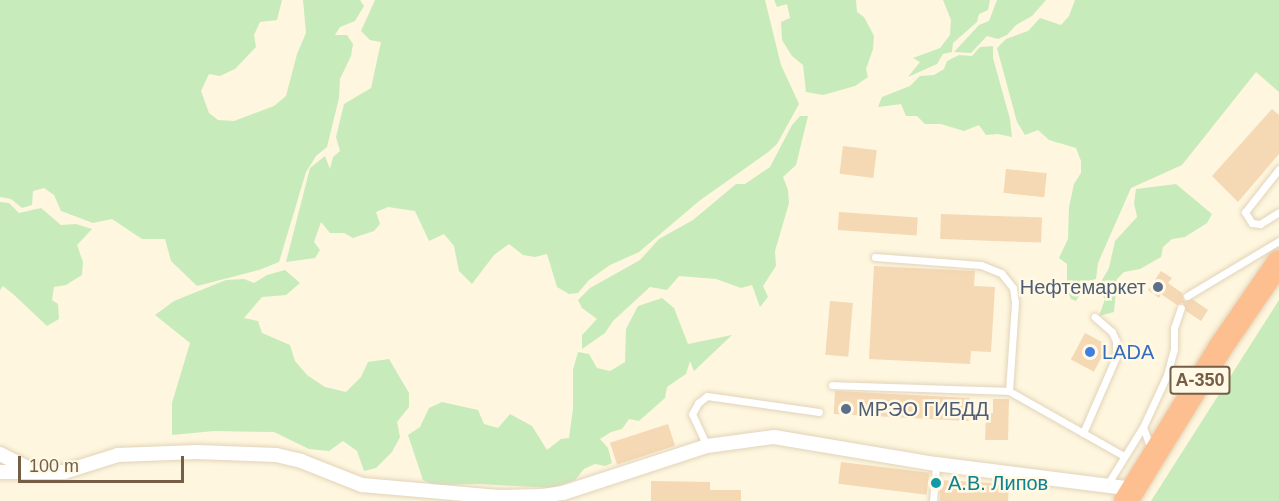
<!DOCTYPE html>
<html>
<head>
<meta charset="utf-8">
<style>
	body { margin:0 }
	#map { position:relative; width:1279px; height:501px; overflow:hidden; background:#fef6de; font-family:Helvetica,sans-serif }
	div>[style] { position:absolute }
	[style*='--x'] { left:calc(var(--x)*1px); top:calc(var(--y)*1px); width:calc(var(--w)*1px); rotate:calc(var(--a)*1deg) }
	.green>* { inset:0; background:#c8ebbc }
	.building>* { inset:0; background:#f5d8b4; transform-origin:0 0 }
	.roads { filter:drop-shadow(0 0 2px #e2d3ba) drop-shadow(0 0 2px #e2d3ba) }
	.lane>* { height:7px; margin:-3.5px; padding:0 3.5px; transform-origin:3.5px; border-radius:3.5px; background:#fff }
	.street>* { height:14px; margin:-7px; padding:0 7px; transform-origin:7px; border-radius:7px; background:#fff }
	.highway>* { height:24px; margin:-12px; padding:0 12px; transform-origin:12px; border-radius:12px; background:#fdbe90 }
	.dots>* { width:16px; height:16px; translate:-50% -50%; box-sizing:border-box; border:3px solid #fff9e6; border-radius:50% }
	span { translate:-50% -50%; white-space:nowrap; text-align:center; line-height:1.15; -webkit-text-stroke:5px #fff9e6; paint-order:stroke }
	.shield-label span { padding:2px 4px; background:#fff9e6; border:2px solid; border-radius:4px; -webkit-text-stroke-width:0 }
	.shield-label { font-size:18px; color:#755e45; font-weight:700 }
	.service-label { font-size:20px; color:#4e5e75 }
	.right { translate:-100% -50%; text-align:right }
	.left { translate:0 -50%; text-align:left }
	.shop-label { font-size:20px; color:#366cbe }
	.culture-label { font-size:20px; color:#0d838f }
	.scale { position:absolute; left:18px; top:456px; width:166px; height:27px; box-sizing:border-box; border:3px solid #755e45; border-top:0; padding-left:8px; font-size:18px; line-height:21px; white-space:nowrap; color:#755e45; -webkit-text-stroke:4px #fff9e6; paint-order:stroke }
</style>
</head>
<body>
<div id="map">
	<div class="green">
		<i style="clip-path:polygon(0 0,282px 0,277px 20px,260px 22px,254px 35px,256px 47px,235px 69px,220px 76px,209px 74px,201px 91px,209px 113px,218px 120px,234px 121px,274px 106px,286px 96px,297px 54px,306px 33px,303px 0,360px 0,364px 6px,355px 21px,340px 27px,335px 35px,347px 35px,353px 44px,351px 56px,340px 79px,339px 98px,327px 147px,316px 156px,306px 172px,279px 262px,259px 270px,197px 286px,171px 261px,165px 239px,142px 239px,112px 219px,93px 223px,61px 211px,54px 195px,44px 188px,33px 191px,32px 205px,22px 208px,11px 199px,0 197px)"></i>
		<i style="clip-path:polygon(375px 0,765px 0,781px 65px,799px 104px,777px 144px,767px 153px,699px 201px,639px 252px,610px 265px,589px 280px,578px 293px,569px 294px,557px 287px,547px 254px,535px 257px,523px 255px,509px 244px,494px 255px,472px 284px,459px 271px,454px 246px,444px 234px,429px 241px,415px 211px,388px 207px,376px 212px,380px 224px,374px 231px,353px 238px,344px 233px,330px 233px,321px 222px,314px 242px,320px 250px,315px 258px,286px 262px,310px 168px,325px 156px,330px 169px,333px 157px,340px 151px,336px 137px,344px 104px,371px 88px,381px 42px,370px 40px,361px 31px)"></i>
		<i style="clip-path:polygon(774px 0,856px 0,857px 12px,864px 17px,874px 36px,873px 49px,866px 69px,868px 77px,855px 86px,823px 95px,806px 92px,803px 65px,792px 56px,782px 40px,781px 22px,790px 18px,787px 4px,777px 7px)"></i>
		<i style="clip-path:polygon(943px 0,990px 0,988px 10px,979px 14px,977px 22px,953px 43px,952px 52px,943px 54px,937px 64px,908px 77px,920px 62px,913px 58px,940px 48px,950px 35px,951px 20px)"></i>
		<i style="clip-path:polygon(997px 0,1046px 0,1032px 16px,1016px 25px,1007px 35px,998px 39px,987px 36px,971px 53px,954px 52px,979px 25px,989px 21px)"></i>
		<i style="clip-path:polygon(1075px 0,1279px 0,1279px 92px,1256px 72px,1182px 165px,1131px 188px,1098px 263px,1096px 279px,1088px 281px,1076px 301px,1071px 299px,1067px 290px,1067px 264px,1059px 258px,1068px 239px,1069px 207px,1074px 184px,1081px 173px,1081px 161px,1076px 148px,1049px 140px,1038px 130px,1025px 135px,1017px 122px,997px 48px,1006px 39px,1028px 31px,1040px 18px,1061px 25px,1069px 16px)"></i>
		<i style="clip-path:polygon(993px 46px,993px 58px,1010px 119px,1012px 137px,998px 134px,986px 135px,979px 125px,964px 131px,941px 124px,925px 124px,917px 116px,906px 116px,901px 104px,878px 107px,882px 97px,910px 86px,920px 76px,934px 75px,944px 69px,947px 61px,959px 55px,972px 56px,980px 47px)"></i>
		<i style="clip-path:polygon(800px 116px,808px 116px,796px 165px,783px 177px,788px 190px,789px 203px,775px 251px,776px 266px,763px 286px,768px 297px,760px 307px,752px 285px,741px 288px,716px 279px,679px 276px,667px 290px,650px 287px,613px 321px,605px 333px,582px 349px,582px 335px,597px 319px,582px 308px,578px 300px,590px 288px,640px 260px,659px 239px,693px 220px,736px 184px,745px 184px,770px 167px,792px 125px)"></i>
		<i style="clip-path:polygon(1176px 184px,1212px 214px,1207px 223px,1185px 237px,1172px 239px,1163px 247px,1161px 257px,1140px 269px,1124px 272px,1117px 279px,1114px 312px,1099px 316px,1105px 299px,1098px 287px,1109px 268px,1115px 241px,1137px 217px,1134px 203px,1136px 189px)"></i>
		<i style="clip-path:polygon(0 202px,9px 203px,19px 213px,41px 208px,61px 225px,76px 224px,92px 229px,77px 245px,83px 262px,82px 275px,66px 285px,54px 287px,52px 300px,58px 304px,59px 319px,47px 326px,13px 294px,3px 286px,0 290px)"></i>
		<i style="clip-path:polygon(285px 270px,300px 283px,286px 295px,262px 297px,244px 318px,258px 321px,262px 333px,290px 345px,295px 361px,307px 375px,325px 387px,346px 392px,361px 377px,368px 362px,389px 359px,409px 393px,409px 407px,397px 422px,400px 437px,392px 452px,376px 468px,364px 471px,357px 451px,343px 441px,329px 451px,309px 449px,274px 432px,214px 431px,172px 435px,172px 403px,190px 343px,155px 315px,174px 301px,226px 280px,244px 279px,254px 283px,267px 275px)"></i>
		<i style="clip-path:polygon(662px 298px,674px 308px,688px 344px,732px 335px,694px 371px,690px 361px,686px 374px,667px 387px,665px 398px,639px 421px,629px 419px,622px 429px,611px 432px,600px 439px,608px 448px,612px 463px,605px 466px,595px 464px,584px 469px,575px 480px,553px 488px,479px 484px,434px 485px,423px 480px,408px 435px,420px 427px,429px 408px,442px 402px,478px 410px,484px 424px,498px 428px,510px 414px,532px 426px,547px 450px,561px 439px,569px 438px,573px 409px,573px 370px,578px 352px,589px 354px,597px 368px,610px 371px,625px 362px,626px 329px,638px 306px)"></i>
		<i style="clip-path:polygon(1279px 300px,1279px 501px,1151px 501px)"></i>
	</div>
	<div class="building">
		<i style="clip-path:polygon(1272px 109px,1279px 115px,1279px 154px,1238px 202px,1212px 176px)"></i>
		<i style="left:843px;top:146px;width:34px;height:28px;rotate:7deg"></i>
		<i style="left:1006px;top:169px;width:41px;height:24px;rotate:6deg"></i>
		<i style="left:839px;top:212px;width:79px;height:18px;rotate:4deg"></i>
		<i style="left:941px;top:214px;width:101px;height:25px;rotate:2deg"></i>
		<i style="clip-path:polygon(874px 266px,975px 271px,974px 286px,995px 287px,991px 352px,971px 351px,970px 364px,869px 359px)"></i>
		<i style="clip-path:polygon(1161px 271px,1172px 278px,1168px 283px,1182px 293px,1184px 301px,1192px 299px,1208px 310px,1201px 321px,1186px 311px,1183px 303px,1177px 305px,1161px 294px,1159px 298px,1148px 290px)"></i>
		<i style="left:830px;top:301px;width:23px;height:54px;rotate:5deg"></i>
		<i style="left:1085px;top:333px;width:26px;height:30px;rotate:28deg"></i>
		<i style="left:835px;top:391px;width:135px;height:23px;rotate:3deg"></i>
		<i style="clip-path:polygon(993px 399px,1009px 399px,1008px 440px,985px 440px,986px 413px,993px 413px)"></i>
		<i style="left:668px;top:424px;width:23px;height:61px;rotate:72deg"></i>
		<i style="left:841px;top:462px;width:89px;height:22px;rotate:7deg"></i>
		<i style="clip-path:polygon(940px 480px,1009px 484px,1008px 501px,940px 501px)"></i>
		<i style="clip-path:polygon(651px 481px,710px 482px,710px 490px,741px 490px,741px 501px,651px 501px)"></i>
	</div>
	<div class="roads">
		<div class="lane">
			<i style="--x:1279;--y:169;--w:55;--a:128.3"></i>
			<i style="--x:1245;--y:212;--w:13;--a:58"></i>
			<i style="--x:1252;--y:223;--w:8;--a:7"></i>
			<i style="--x:1260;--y:224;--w:22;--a:-32"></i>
			<i style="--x:875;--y:257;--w:106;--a:4.3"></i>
			<i style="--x:981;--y:265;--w:22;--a:22"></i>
			<i style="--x:1001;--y:273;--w:19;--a:51"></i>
			<i style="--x:1013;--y:288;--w:15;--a:82"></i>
			<i style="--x:1015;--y:303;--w:88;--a:93.9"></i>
			<i style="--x:1187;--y:296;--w:107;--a:-30.9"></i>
			<i style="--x:832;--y:385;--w:177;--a:1.9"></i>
			<i style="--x:1009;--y:391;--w:132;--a:29.5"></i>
			<i style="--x:1083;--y:433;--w:83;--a:-66.5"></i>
			<i style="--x:1116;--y:357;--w:16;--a:-90"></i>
			<i style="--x:1116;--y:341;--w:10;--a:-114"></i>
			<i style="--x:1112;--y:332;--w:23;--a:-139"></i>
			<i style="--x:707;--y:446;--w:35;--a:-115"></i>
			<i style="--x:692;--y:414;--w:13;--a:-61"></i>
			<i style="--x:698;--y:403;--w:11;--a:-38"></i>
			<i style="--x:707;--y:396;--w:113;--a:8.1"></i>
			<i style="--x:1151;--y:449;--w:23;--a:-110"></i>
			<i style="--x:1143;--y:427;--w:57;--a:-65.2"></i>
			<i style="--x:1167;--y:375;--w:27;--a:-75"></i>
			<i style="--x:1174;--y:349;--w:21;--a:-90"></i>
			<i style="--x:1174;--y:328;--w:21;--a:-71"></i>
			<i style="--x:1107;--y:485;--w:68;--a:-58.2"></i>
			<i style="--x:933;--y:501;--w:37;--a:-85"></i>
		</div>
		<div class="street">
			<i style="--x:0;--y:454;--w:36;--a:27"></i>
			<i style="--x:0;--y:472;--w:64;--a:0"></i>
			<i style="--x:64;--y:472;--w:57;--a:-17.5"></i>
			<i style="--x:118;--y:455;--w:79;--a:-2.2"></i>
			<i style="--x:197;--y:452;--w:79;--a:2.2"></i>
			<i style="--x:276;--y:455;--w:26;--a:13"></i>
			<i style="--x:301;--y:461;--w:66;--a:21.5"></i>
			<i style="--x:362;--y:485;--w:137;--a:5"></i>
			<i style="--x:498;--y:497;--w:45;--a:-1.3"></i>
			<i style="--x:543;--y:496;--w:20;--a:-9"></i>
			<i style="--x:563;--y:493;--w:151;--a:-18.1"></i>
			<i style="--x:707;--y:446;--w:68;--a:-7.7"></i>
			<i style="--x:774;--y:437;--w:164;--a:9.5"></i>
			<i style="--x:936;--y:464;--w:199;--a:7.2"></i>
		</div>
		<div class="highway">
			<i style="--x:1126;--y:501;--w:180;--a:-58.4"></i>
			<i style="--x:1220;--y:348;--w:104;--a:-55.5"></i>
		</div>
	</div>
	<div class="dots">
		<i style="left:1158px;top:287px;background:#5c6f8a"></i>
		<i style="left:1090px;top:352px;background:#3f7fe0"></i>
		<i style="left:846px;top:409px;background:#5c6f8a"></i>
		<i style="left:936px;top:483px;background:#0f9aa8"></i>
	</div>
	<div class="shield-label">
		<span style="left:1200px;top:380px">А-350</span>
	</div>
	<div class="service-label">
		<span class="right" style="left:1146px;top:287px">Нефтемаркет</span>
		<span class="left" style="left:858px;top:409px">МРЭО ГИБДД</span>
	</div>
	<div class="shop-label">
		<span class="left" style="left:1102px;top:352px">LADA</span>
	</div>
	<div class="culture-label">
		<span class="left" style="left:948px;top:483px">А.В. Липов</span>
	</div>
	<div class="scale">100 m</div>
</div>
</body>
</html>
